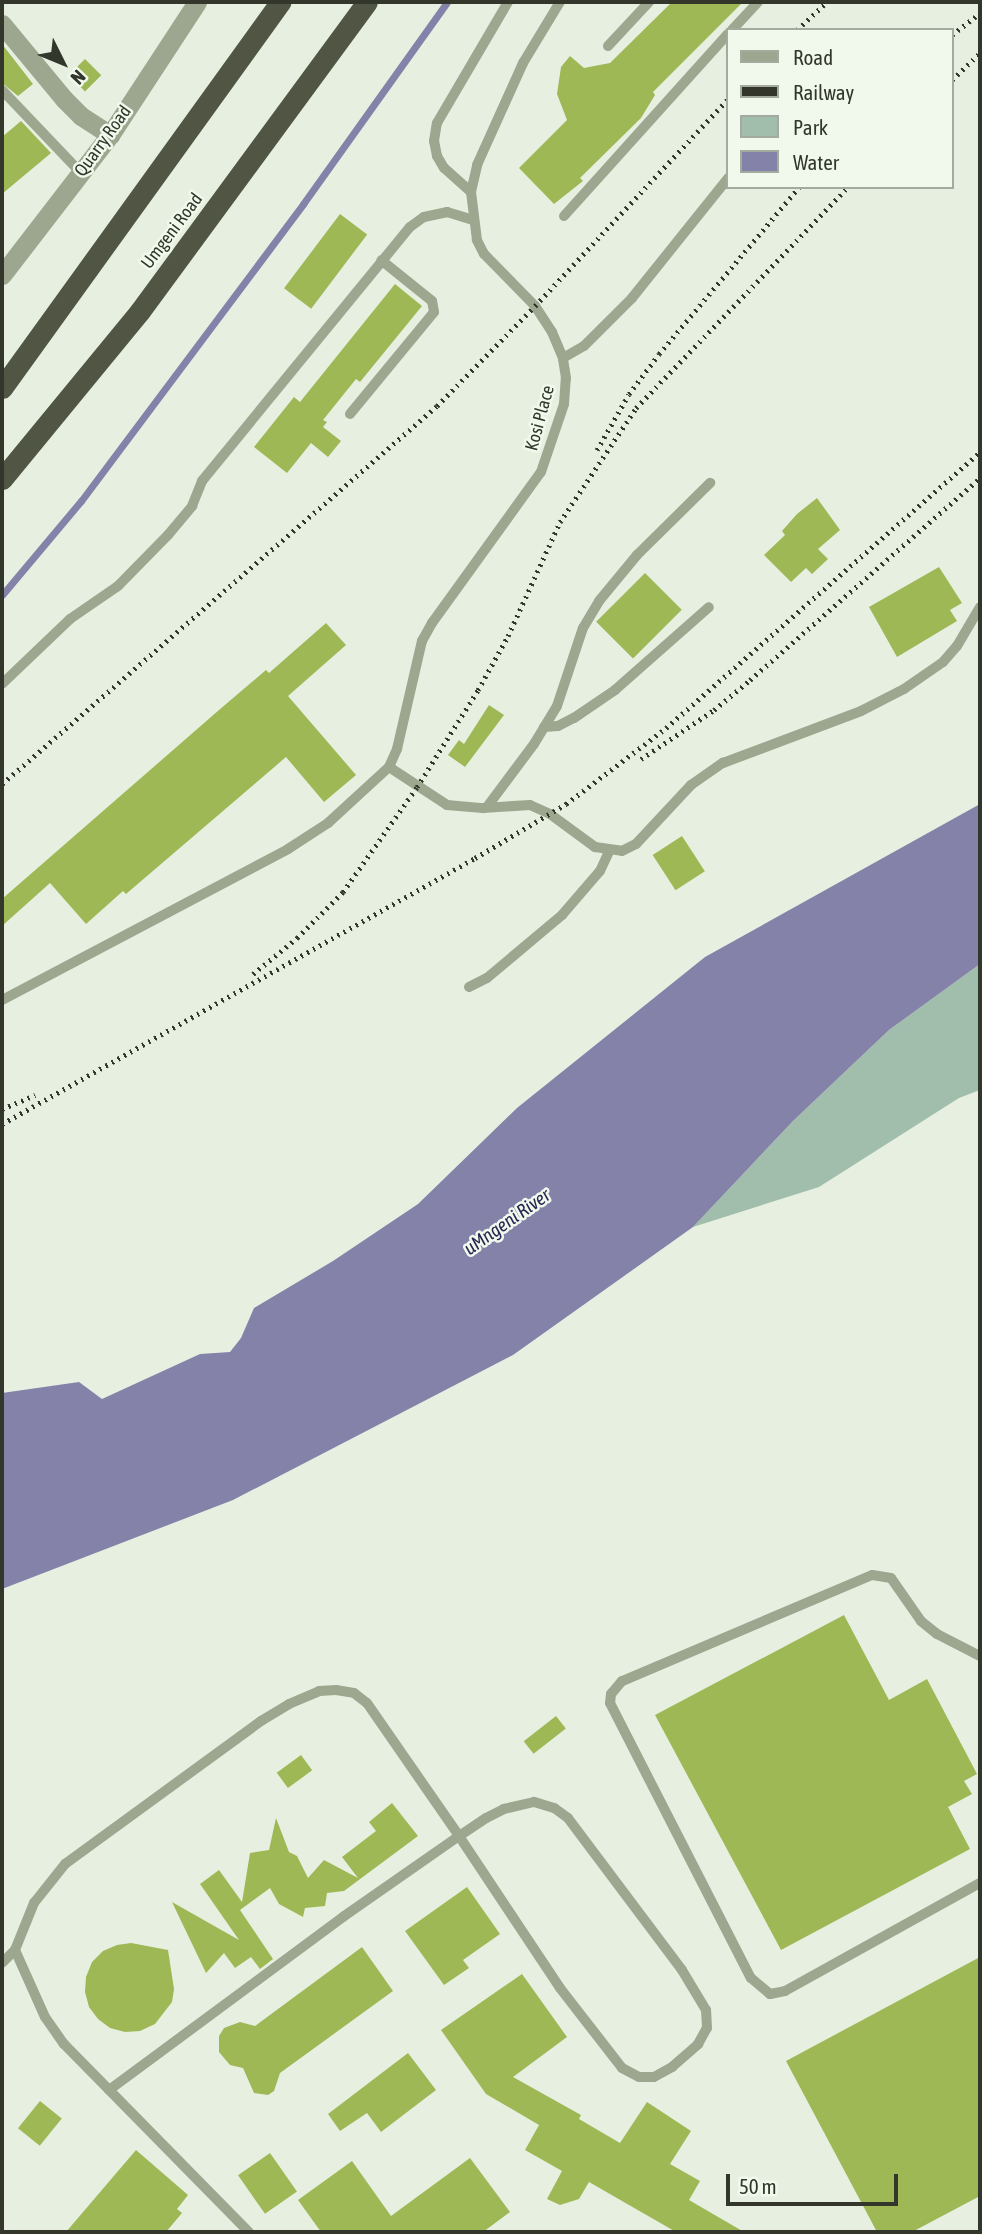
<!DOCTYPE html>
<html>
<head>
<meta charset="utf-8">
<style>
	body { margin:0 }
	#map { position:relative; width:982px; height:2234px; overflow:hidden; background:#e7f0e0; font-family:"Asap Condensed",sans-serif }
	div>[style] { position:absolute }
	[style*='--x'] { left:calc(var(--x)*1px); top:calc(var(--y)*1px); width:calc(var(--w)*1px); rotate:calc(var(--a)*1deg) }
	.green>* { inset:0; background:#a1beac }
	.water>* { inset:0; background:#8582aa }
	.stream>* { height:7px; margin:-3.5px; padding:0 3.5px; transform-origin:3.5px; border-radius:3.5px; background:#8582aa }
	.building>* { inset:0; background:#9eb856; transform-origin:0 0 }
	.lane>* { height:10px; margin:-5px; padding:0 5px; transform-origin:5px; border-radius:5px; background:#9da790 }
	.street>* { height:19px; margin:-9.5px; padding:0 9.5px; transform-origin:9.5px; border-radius:9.5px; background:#9da790 }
	.highway>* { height:21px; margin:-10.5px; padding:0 10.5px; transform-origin:10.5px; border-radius:10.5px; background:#505643 }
	.rail>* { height:5px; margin-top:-2.5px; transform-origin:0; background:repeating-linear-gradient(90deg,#32362b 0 2px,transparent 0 7px) }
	span { translate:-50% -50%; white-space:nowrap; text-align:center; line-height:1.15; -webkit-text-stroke:5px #f1f8ec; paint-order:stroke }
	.street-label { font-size:18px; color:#32362b }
	.water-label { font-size:19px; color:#292553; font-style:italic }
	.frame { position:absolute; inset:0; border:4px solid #32362b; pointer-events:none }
	.legend { position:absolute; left:726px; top:28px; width:228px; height:161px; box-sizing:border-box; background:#f1f8ec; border:2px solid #a5aa9f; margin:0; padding:9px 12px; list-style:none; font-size:21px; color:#32362b }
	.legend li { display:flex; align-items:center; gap:14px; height:35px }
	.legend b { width:35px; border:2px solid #a5aa9f }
	.north { position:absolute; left:28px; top:28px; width:70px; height:70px; -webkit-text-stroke:5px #f1f8ec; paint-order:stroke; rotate:133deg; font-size:19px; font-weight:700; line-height:28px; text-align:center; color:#32362b }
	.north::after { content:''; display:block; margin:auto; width:24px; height:32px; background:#32362b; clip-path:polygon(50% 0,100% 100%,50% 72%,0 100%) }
	.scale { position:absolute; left:726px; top:2174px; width:172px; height:32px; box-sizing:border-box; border:4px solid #32362b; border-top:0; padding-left:9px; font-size:21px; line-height:24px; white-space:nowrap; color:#32362b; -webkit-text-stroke:5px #f1f8ec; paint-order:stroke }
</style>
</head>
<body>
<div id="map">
	<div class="green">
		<i style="clip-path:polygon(980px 964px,980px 1090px,959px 1098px,819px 1187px,693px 1227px,793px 1121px,889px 1030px)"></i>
	</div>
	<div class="water">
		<i style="clip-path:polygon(980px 804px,980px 964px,889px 1030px,793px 1121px,693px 1227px,513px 1355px,233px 1500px,2px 1589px,2px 1393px,79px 1382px,102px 1399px,200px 1354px,230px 1352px,241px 1338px,254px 1308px,333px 1261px,418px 1204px,517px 1108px,705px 957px)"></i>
	</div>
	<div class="stream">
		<i style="--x:2;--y:595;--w:123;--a:-50"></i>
		<i style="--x:81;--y:501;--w:371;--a:-53.2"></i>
		<i style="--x:303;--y:204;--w:248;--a:-54.5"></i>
	</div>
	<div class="building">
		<i style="clip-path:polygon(672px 2px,743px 2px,653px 92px,655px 95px,641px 118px,580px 178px,583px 181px,554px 204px,519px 168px,567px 120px,557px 94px,561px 67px,570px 56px,584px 68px,610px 63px)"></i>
		<i style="clip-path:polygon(2px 44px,33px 84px,18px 96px,2px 83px)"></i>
		<i style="left:85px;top:59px;width:23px;height:23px;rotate:45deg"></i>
		<i style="clip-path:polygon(21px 121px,51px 153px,2px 194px,2px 137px)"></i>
		<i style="left:340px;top:214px;width:34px;height:93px;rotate:37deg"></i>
		<i style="clip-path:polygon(395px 284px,422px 306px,360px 382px,356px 379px,323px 420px,327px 422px,323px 427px,341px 441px,328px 457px,311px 443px,287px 473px,254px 447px,294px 397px,300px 402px)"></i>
		<i style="clip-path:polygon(817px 498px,840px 530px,818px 549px,828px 559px,812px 574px,806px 568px,791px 582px,764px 555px,785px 535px,782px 531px,797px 514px)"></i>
		<i style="clip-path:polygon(939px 567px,962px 603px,950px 610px,957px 621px,897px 657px,869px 607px)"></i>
		<i style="left:645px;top:573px;width:52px;height:69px;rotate:45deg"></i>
		<i style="clip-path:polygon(326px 623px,346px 645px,288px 696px,356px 775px,324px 802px,286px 757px,126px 894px,123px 891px,86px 924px,50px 883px,2px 926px,2px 899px,219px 710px,266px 670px,269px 673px)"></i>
		<i style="clip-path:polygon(489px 705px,504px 715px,465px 767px,448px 755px,459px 740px,464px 744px)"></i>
		<i style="left:682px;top:836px;width:42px;height:35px;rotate:57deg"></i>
		<i style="clip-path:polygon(844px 1615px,889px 1700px,927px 1679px,977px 1774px,964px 1781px,972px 1794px,948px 1807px,970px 1849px,781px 1950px,655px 1715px)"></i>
		<i style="left:556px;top:1716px;width:16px;height:41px;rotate:52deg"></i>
		<i style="left:301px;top:1755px;width:19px;height:30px;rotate:54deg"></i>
		<i style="clip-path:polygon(392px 1803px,418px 1836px,344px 1891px,327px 1893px,325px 1906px,305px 1908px,303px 1917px,279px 1904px,270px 1888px,240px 1910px,273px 1959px,260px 1969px,251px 1957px,235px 1968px,224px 1953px,206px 1973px,172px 1902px,239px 1940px,200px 1884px,219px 1870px,242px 1902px,250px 1853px,269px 1850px,276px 1818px,289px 1852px,297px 1856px,308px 1878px,324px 1860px,358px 1878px,342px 1857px,376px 1831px,369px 1822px)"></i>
		<i style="clip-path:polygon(467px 1887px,500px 1934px,463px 1960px,469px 1968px,444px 1985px,405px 1931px)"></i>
		<i style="clip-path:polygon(131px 1943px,168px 1950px,174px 1989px,172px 2002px,155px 2024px,140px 2031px,125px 2032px,110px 2028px,98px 2019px,89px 2007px,85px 1992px,86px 1977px,92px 1962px,103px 1951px,117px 1945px)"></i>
		<i style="clip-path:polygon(362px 1947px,393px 1991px,280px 2073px,274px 2091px,268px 2095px,254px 2093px,243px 2068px,230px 2065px,219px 2052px,219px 2036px,224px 2028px,240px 2022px,255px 2026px)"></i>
		<i style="clip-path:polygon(980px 1957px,980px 2196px,912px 2232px,877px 2232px,786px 2061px)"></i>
		<i style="clip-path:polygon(522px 1974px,567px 2037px,513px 2077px,581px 2115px,579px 2119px,620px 2143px,647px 2102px,691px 2131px,670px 2164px,700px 2181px,689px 2200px,744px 2232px,676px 2232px,589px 2182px,579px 2199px,560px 2205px,547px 2199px,562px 2171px,525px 2150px,539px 2125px,486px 2094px,441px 2030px)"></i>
		<i style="clip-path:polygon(408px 2053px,436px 2090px,381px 2132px,367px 2113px,340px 2131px,328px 2114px)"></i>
		<i style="left:40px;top:2101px;width:28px;height:35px;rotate:39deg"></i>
		<i style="clip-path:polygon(136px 2150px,188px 2195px,177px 2209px,182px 2213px,166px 2232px,66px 2232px)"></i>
		<i style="left:270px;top:2153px;width:47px;height:39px;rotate:55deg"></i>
		<i style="clip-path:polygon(470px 2158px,510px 2212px,483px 2232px,321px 2232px,298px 2200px,352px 2161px,391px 2216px)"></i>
	</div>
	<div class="lane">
		<i style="--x:732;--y:30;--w:38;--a:-47"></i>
		<i style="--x:608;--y:46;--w:60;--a:-47"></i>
		<i style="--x:2;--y:90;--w:115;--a:46.4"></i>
		<i style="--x:471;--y:192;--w:36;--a:-138"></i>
		<i style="--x:444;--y:168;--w:14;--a:-120"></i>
		<i style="--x:437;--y:156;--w:15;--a:-101"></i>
		<i style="--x:434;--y:141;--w:18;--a:-81"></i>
		<i style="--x:437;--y:123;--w:140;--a:-59.6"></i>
		<i style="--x:564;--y:216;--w:245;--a:-48"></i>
		<i style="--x:563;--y:358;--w:24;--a:-30"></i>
		<i style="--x:584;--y:346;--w:68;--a:-45"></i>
		<i style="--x:632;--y:298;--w:154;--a:-51.3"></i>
		<i style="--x:350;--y:414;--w:132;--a:-50.5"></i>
		<i style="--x:434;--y:312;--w:11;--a:-100"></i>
		<i style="--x:432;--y:301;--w:65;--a:-141.2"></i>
		<i style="--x:2;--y:684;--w:94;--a:-43.7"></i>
		<i style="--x:70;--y:619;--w:58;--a:-34.5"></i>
		<i style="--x:118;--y:586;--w:71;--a:-45.6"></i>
		<i style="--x:168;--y:535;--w:38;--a:-50"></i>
		<i style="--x:192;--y:506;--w:27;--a:-68"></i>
		<i style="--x:202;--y:481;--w:328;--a:-50.7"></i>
		<i style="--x:410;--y:227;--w:17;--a:-36"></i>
		<i style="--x:424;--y:217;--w:24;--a:-12"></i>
		<i style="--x:447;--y:212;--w:27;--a:17"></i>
		<i style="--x:544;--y:727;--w:14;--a:-4"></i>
		<i style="--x:558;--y:726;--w:18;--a:-27"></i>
		<i style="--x:574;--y:718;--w:50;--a:-34.3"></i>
		<i style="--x:615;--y:690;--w:125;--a:-41.4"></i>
		<i style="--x:389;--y:767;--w:69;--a:33.2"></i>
		<i style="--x:447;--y:805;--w:36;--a:5"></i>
		<i style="--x:483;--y:808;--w:47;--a:-3.7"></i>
		<i style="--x:530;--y:805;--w:22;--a:24"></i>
		<i style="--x:550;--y:814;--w:56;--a:36.3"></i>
		<i style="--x:595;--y:847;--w:27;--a:8"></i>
		<i style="--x:622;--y:851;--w:16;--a:-27"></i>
		<i style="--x:636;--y:844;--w:81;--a:-47"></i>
		<i style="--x:691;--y:785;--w:39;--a:-35"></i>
		<i style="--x:723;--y:763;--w:147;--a:-20.6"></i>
		<i style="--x:861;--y:711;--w:48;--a:-27.1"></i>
		<i style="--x:904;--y:689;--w:47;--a:-34.7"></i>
		<i style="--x:943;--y:662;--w:21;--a:-49"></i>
		<i style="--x:957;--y:646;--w:45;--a:-59.5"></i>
		<i style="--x:487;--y:807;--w:79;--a:-53.3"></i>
		<i style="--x:534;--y:744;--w:44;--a:-58.8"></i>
		<i style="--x:557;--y:706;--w:82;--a:-71.6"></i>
		<i style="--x:583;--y:628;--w:31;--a:-59"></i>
		<i style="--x:599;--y:601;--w:60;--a:-50.4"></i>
		<i style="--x:637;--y:555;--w:103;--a:-44.6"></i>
		<i style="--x:469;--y:987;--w:20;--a:-27"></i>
		<i style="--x:487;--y:978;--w:98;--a:-40"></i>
		<i style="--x:562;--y:915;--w:58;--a:-49.2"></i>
		<i style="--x:600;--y:871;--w:21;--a:-65"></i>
		<i style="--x:2;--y:1000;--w:323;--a:-27.8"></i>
		<i style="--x:288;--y:849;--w:48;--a:-33"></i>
		<i style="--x:328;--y:823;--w:83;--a:-42.6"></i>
		<i style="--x:389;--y:767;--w:20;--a:-66"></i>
		<i style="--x:397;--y:749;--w:111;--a:-77"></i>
		<i style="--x:422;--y:641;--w:21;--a:-61"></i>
		<i style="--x:432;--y:623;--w:186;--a:-54.2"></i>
		<i style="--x:541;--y:472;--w:72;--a:-71.3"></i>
		<i style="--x:564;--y:404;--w:26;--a:-86"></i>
		<i style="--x:566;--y:378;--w:20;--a:-99"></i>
		<i style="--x:563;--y:358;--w:28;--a:-113"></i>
		<i style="--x:552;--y:332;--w:31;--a:-123"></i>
		<i style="--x:535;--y:306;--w:73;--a:-134.4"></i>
		<i style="--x:484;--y:254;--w:16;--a:-117"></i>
		<i style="--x:477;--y:240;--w:48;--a:-97.1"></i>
		<i style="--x:471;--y:192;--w:28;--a:-77"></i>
		<i style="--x:477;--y:165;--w:112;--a:-65.7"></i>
		<i style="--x:523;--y:63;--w:71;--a:-58.8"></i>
		<i style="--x:980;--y:1656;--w:48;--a:-152.9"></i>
		<i style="--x:937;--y:1634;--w:21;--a:-141"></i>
		<i style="--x:921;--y:1621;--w:52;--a:-124.9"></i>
		<i style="--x:891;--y:1578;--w:19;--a:-171"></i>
		<i style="--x:872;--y:1575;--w:272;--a:157"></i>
		<i style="--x:622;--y:1681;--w:17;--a:130"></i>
		<i style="--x:611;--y:1694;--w:9;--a:96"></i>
		<i style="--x:610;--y:1703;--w:309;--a:62.9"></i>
		<i style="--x:751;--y:1978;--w:25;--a:40"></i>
		<i style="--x:770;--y:1994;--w:15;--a:-11"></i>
		<i style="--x:785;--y:1991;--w:223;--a:-29"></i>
		<i style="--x:15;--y:1950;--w:73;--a:65.9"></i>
		<i style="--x:45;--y:2017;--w:33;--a:55"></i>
		<i style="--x:64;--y:2044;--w:264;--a:45.5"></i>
		<i style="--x:2;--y:1963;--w:18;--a:-45"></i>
		<i style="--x:15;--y:1950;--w:51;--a:-68"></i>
		<i style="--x:34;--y:1903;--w:50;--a:-51.5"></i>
		<i style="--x:65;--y:1864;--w:243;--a:-36.1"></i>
		<i style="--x:261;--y:1721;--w:33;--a:-31"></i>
		<i style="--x:289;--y:1704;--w:33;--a:-23"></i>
		<i style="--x:319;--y:1691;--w:17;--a:-3"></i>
		<i style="--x:336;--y:1690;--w:18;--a:9"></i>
		<i style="--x:354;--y:1693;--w:16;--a:38"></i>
		<i style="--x:367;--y:1703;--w:162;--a:55.3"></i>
		<i style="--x:459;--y:1836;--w:182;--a:56.4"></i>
		<i style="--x:560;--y:1988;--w:101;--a:52.2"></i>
		<i style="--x:622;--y:2068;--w:19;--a:28"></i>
		<i style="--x:639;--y:2077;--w:15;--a:0"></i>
		<i style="--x:654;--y:2077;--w:21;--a:-29"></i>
		<i style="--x:672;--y:2067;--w:35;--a:-41"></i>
		<i style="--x:698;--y:2044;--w:18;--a:-61"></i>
		<i style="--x:707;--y:2028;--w:18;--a:-93"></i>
		<i style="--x:706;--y:2010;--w:47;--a:-121"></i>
		<i style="--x:682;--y:1970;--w:190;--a:-126.9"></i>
		<i style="--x:568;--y:1818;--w:17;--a:-144"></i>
		<i style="--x:554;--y:1808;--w:21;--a:-163"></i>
		<i style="--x:534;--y:1802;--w:31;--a:167"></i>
		<i style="--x:504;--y:1809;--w:20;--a:153"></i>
		<i style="--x:486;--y:1818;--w:32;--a:146"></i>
		<i style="--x:459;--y:1836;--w:141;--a:145.1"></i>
		<i style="--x:343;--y:1917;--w:291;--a:143.5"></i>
	</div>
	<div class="street">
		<i style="--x:2;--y:24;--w:97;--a:50.4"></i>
		<i style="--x:64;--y:99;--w:24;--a:45"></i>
		<i style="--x:81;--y:116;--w:35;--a:33"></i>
		<i style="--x:2;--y:275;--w:177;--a:-52.4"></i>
		<i style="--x:110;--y:135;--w:159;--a:-56.8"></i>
	</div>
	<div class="highway">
		<i style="--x:2;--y:388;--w:476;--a:-54.2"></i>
		<i style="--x:2;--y:479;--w:217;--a:-50.6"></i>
		<i style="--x:140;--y:311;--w:383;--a:-53.7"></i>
	</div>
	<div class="rail">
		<i style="--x:797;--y:30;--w:41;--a:-43"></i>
		<i style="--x:952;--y:35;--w:36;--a:-38"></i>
		<i style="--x:952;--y:80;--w:39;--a:-44"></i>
		<i style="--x:597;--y:450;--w:64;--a:-60.3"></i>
		<i style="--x:629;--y:394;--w:50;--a:-53.1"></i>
		<i style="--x:659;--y:354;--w:218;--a:-50"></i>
		<i style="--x:641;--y:759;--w:88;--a:-33.9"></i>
		<i style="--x:714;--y:710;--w:47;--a:-39.8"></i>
		<i style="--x:750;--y:680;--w:306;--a:-41.3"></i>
		<i style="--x:2;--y:784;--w:576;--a:-40.99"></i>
		<i style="--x:437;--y:406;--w:140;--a:-45.6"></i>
		<i style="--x:535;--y:306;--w:283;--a:-47"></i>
		<i style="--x:253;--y:974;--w:57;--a:-39.3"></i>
		<i style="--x:297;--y:938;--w:65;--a:-45"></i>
		<i style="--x:343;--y:892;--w:128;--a:-54.8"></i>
		<i style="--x:417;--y:787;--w:115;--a:-57.8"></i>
		<i style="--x:478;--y:690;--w:62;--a:-60.9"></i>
		<i style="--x:508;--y:636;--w:125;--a:-65.5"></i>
		<i style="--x:560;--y:522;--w:137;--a:-56.3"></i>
		<i style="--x:636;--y:408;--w:306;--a:-46.2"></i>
		<i style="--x:2;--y:1109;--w:36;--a:-23"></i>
		<i style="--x:2;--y:1124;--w:543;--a:-29.35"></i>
		<i style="--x:475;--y:858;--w:106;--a:-30.7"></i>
		<i style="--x:566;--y:804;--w:126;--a:-37.2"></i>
		<i style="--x:666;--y:728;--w:418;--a:-41.3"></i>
	</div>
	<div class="street-label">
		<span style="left:103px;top:141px;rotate:-54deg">Quarry Road</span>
		<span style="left:172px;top:231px;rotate:-53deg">Umgeni Road</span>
		<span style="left:540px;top:418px;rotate:-75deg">Kosi Place</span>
	</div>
	<div class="water-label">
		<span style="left:507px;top:1222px;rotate:-35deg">uMngeni River</span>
	</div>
	<div class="frame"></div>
	<ul class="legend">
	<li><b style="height:9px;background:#9da790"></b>Road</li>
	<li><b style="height:9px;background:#32362b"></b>Railway</li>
	<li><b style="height:19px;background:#a1beac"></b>Park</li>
	<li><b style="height:19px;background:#8582aa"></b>Water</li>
	</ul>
	<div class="north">N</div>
	<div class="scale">50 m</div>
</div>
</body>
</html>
